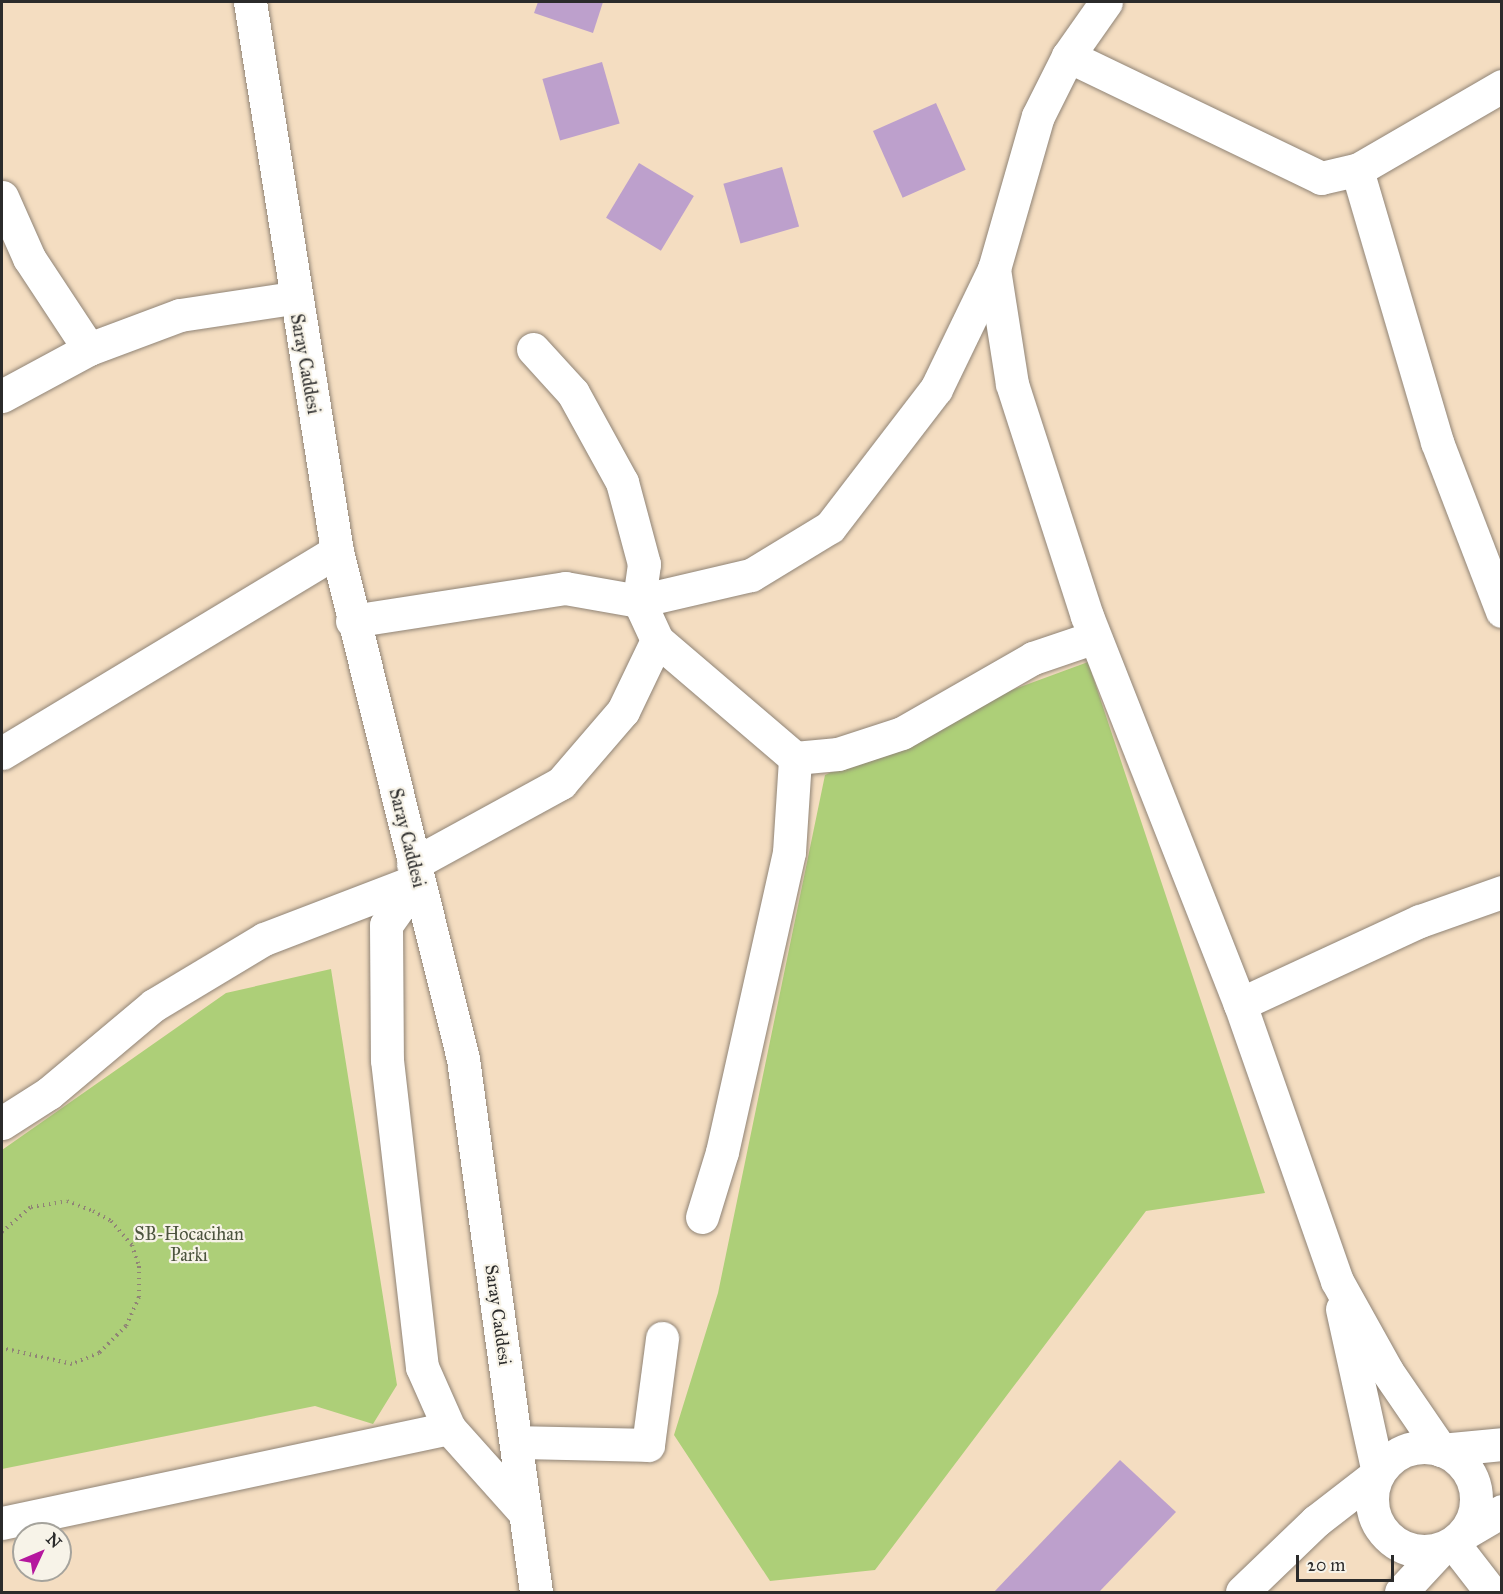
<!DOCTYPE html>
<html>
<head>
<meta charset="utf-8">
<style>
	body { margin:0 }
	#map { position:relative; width:1503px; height:1594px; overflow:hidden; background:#f4ddc1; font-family:"IM FELL Great Primer",serif }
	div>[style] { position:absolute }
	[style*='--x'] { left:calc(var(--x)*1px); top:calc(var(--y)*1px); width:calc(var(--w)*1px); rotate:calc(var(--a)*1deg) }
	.green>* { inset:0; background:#adcf78 }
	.building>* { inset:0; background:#bda0cc; transform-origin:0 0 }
	.path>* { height:4px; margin-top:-2px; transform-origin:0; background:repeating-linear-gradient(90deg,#908476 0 1.5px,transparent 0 6px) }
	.roads { filter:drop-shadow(0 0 2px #908476) drop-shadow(0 0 2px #908476) }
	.minor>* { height:33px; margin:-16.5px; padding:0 16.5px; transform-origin:16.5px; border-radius:16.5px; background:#fff }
	.major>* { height:33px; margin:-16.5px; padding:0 16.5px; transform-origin:16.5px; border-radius:16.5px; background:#fff }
	.major>.ring { margin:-16.5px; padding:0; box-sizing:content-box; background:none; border:33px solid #fff; border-radius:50% }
	span { translate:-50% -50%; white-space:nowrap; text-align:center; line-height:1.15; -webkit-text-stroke:4.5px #f7f3e8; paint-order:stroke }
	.street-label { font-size:18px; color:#2b2b2b }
	.park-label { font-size:18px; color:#4c543e }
	.frame { position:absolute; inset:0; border:3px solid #2b2b2b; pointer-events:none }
	.north { position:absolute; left:12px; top:1522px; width:60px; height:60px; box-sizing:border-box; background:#f7f3e8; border:2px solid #a5a39c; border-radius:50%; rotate:46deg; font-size:16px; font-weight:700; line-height:24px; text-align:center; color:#2b2b2b }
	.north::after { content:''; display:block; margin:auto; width:21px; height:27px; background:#b5179e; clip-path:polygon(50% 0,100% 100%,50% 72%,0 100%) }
	.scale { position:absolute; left:1296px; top:1555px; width:98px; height:27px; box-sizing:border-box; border:3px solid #2b2b2b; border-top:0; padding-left:8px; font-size:18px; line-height:21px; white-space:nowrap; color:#2b2b2b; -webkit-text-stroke:4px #f7f3e8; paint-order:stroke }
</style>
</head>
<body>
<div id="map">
	<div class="green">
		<i style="clip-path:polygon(1088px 662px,1265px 1193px,1146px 1211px,875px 1570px,770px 1581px,674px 1435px,718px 1293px,825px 775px,998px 695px)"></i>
		<i style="clip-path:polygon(331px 969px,397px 1385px,373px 1424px,315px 1406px,2px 1469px,2px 1150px,226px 993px)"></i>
	</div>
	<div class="building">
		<i style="clip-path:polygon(538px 2px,603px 2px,593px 33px,534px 13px)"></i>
		<i style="left:602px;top:62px;width:64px;height:62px;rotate:74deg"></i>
		<i style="left:936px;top:103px;width:73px;height:69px;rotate:66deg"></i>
		<i style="left:639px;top:163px;width:64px;height:64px;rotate:31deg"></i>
		<i style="left:782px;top:167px;width:62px;height:61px;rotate:74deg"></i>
		<i style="clip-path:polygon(1120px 1460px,1176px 1512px,1099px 1592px,994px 1592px)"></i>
	</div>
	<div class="path">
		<i style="--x:2;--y:1232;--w:38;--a:-41"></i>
		<i style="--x:31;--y:1207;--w:36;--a:-9"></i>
		<i style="--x:67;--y:1201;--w:28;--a:21"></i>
		<i style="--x:93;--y:1211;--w:21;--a:29"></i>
		<i style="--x:111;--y:1221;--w:32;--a:49"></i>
		<i style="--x:132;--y:1245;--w:22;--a:72"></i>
		<i style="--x:139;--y:1266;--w:31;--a:90"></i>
		<i style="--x:139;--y:1297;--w:32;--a:114"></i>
		<i style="--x:126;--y:1326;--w:38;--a:135"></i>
		<i style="--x:99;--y:1353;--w:29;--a:158"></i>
		<i style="--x:72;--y:1364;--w:72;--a:-167.1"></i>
	</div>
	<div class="roads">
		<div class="minor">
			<i style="--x:250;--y:2;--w:556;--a:81"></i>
			<i style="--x:337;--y:551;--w:523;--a:76.07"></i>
			<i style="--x:463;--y:1059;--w:538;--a:82.2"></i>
			<i style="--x:1068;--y:56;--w:281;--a:25.7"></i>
			<i style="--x:1321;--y:178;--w:37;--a:-13"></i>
			<i style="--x:1357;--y:170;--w:168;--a:-30.1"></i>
			<i style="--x:1357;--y:170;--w:284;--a:73.6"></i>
			<i style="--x:1437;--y:442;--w:181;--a:69"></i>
			<i style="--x:2;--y:197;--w:67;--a:66.1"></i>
			<i style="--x:29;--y:258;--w:109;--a:56.6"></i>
			<i style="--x:994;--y:269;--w:116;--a:81.1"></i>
			<i style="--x:1012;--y:384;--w:244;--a:72.1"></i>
			<i style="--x:1087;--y:616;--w:417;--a:68.5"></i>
			<i style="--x:1240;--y:1004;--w:293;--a:70.7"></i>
			<i style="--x:1337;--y:1281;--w:103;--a:60.9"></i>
			<i style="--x:1387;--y:1371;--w:96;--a:55.6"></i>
			<i style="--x:533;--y:349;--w:59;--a:47.7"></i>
			<i style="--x:573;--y:393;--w:102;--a:61.2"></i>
			<i style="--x:622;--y:482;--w:85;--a:75"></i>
			<i style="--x:644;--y:564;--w:37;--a:98"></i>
			<i style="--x:639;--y:601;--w:43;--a:65.2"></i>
			<i style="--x:657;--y:640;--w:182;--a:40.5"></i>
			<i style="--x:795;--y:758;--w:43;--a:-5.3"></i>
			<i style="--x:838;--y:754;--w:67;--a:-18.2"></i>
			<i style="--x:902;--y:733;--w:151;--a:-29.8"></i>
			<i style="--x:1033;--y:658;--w:65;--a:-18.7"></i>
			<i style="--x:2;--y:396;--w:99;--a:-28.4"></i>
			<i style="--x:89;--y:349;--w:97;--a:-20.5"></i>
			<i style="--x:180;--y:315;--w:114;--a:-8.6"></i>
			<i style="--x:352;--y:621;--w:216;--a:-8.8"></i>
			<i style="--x:565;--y:588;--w:75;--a:10"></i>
			<i style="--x:639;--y:601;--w:115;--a:-13.1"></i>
			<i style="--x:751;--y:575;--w:92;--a:-31.3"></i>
			<i style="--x:830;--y:527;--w:174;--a:-52.5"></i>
			<i style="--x:936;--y:389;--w:133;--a:-64.2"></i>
			<i style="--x:994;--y:269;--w:159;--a:-74"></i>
			<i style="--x:1038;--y:116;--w:67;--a:-63.4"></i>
			<i style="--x:1068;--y:56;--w:66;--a:-54.9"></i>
			<i style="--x:2;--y:753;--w:391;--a:-31.1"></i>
			<i style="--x:413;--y:864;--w:169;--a:-28.7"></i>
			<i style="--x:561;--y:783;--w:95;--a:-49.3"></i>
			<i style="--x:623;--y:711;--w:79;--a:-64.4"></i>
			<i style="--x:1240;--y:1004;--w:198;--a:-24.8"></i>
			<i style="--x:1420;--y:921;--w:87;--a:-19.5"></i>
			<i style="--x:2;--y:1123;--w:56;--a:-32.6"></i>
			<i style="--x:49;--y:1093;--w:137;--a:-40"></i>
			<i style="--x:154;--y:1005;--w:128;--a:-31"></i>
			<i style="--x:264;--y:939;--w:165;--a:-21"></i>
			<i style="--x:418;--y:880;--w:55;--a:125.4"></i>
			<i style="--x:386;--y:925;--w:135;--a:89.6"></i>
			<i style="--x:387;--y:1060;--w:309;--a:83.5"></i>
			<i style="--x:422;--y:1367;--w:67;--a:66.1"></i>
			<i style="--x:449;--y:1428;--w:114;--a:48.2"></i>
			<i style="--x:702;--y:1217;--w:68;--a:-72.9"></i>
			<i style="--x:722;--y:1152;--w:307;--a:-77.4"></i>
			<i style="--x:789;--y:852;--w:94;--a:-86.3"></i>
			<i style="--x:1342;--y:1309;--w:168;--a:77.6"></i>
			<i style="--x:516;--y:1442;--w:132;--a:1.3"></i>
			<i style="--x:648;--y:1445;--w:108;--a:-82.5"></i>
			<i style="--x:2;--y:1523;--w:457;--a:-12"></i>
			<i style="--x:1453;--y:1543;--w:62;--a:52.2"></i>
		</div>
		<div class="major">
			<i class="ring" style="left:1372px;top:1447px;width:71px;height:71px"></i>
			<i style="--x:1441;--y:1450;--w:61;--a:-5.6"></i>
			<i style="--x:1463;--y:1534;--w:45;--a:-30.5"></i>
			<i style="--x:1242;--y:1592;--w:103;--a:-43.8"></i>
			<i style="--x:1316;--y:1521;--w:78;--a:-37.7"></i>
			<i style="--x:1401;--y:1592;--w:59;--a:-47.1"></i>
		</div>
	</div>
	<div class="street-label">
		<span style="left:305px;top:364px;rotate:80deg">Saray Caddesi</span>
		<span style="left:407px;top:838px;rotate:76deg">Saray Caddesi</span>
		<span style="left:498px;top:1315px;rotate:82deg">Saray Caddesi</span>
	</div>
	<div class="park-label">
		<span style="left:189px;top:1245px">SB-Hocacihan<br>Parkı</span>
	</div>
	<div class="frame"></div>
	<div class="north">N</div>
	<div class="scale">20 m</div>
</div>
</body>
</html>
